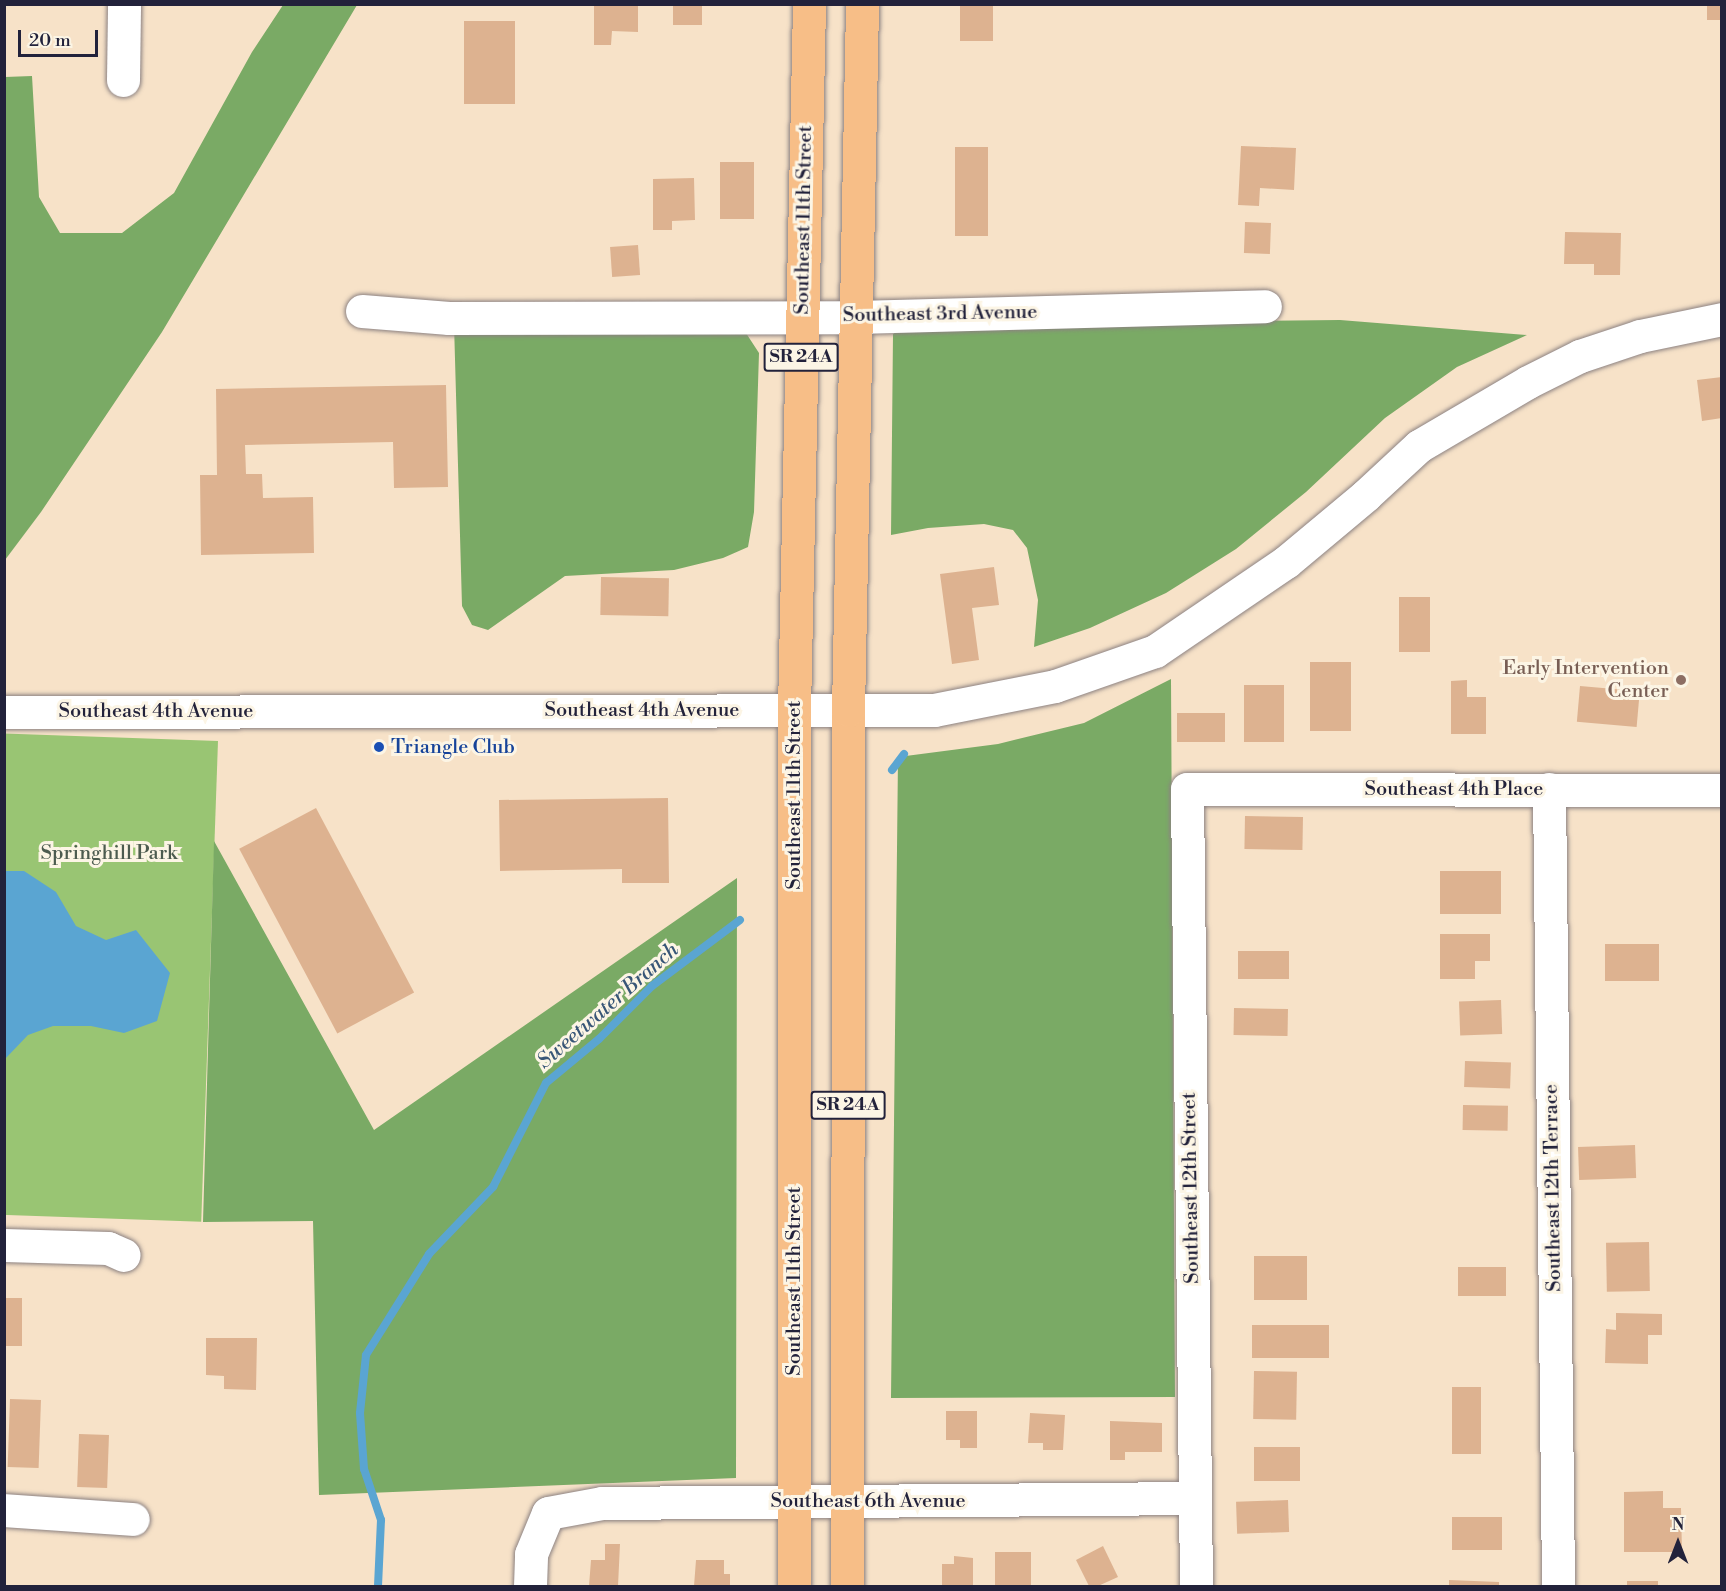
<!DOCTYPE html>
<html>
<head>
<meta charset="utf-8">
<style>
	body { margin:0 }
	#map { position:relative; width:1726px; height:1591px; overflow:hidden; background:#f7e2c8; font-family:"Libre Bodoni",serif }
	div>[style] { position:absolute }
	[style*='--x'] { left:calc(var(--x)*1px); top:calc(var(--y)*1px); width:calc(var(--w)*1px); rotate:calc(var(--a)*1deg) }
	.green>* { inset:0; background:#99c573; transform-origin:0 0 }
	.forest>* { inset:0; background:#7aaa65 }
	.water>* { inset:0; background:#5aa5d2 }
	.stream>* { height:8px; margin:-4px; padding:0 4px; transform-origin:4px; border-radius:4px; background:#5aa5d2 }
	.building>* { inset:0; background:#ddb290; transform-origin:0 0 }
	.roads { filter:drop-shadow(0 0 2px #8c8282) drop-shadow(0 0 2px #8c8282) }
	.minor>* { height:33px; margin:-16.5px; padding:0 16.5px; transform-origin:16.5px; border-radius:16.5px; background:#fff }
	.highway>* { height:33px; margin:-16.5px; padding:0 16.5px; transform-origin:16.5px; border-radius:16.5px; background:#f7be87 }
	.dots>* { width:16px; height:16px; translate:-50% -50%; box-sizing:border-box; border:3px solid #fcf5e5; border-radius:50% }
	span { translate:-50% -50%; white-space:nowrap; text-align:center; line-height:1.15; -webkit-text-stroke:6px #fcf5e5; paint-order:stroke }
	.shield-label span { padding:2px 4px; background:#fcf5e5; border:2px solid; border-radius:4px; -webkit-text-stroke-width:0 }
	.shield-label { font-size:18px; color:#22223b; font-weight:700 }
	.street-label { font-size:20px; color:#22223b }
	.education-label { font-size:20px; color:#785e54 }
	.right { translate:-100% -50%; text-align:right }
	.transit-label { font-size:20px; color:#164399 }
	.left { translate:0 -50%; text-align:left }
	.park-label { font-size:20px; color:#4c5b4f }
	.water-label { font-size:21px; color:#385677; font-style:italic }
	.frame { position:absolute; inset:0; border:6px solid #22223b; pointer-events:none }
	.north { position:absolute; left:1648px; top:1513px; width:60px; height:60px; -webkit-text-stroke:4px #fcf5e5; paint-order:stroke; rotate:0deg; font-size:16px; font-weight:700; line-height:24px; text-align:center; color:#22223b }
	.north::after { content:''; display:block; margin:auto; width:21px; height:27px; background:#22223b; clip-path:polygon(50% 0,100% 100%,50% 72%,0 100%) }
	.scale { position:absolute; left:18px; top:30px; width:80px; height:27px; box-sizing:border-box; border:3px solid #22223b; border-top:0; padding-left:8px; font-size:18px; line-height:21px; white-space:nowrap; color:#22223b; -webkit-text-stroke:4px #fcf5e5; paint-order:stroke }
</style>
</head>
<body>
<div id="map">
	<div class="green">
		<i style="left:218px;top:741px;width:481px;height:214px;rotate:92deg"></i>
	</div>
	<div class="forest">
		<i style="clip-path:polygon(283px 5px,357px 5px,162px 332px,41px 512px,5px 560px,5px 77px,32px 76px,39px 197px,60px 233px,122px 233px,174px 193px,252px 52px)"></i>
		<i style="clip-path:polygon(1340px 320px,1527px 335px,1457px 367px,1385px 418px,1306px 492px,1236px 549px,1166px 593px,1090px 628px,1034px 647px,1038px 600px,1027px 548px,1013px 530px,984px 524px,928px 528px,891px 535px,893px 334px,908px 325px)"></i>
		<i style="clip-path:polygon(454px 324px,744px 330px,759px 353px,754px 512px,748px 547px,723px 558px,674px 570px,565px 576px,488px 630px,472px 625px,462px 606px)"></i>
		<i style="clip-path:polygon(1171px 679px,1175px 1397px,891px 1398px,898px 757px,998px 744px,1084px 723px)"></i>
		<i style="clip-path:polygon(214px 841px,374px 1130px,737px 878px,736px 1478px,319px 1495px,313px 1221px,203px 1222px)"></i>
	</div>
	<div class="water">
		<i style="clip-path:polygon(5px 871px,24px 871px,56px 892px,76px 926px,106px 940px,136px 930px,170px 973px,157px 1021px,124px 1033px,91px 1026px,53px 1026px,28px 1035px,5px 1059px)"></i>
	</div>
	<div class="stream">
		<i style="--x:892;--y:770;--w:20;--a:-53"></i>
		<i style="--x:378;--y:1586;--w:66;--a:-87.4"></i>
		<i style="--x:381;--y:1520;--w:54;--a:-108.4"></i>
		<i style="--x:364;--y:1469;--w:56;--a:-94.1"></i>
		<i style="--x:360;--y:1413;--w:58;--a:-84.1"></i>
		<i style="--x:366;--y:1355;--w:119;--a:-58"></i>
		<i style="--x:429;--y:1254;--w:93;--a:-46.3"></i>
		<i style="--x:493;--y:1187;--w:117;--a:-63"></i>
		<i style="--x:546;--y:1083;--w:69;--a:-39.7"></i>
		<i style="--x:599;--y:1039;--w:75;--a:-45"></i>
		<i style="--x:652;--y:986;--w:110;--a:-36.9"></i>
	</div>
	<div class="building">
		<i style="clip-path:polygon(594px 4px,638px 4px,638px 32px,612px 31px,611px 45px,594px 45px)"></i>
		<i style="left:673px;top:4px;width:29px;height:21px"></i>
		<i style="left:960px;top:4px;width:33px;height:37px"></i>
		<i style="left:1707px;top:4px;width:15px;height:16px"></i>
		<i style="left:464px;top:21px;width:51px;height:83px"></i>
		<i style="clip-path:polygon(1241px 146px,1296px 148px,1294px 190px,1260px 188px,1259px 206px,1238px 205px)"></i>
		<i style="left:955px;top:147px;width:33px;height:89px"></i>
		<i style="left:720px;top:162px;width:34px;height:57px"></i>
		<i style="clip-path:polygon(694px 178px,695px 220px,672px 221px,672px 230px,653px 230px,653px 179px)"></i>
		<i style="left:1245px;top:222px;width:26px;height:31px;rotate:2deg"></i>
		<i style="clip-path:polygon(1565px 232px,1621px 233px,1620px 275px,1594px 275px,1594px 264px,1564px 264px)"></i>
		<i style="left:638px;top:245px;width:30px;height:28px;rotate:86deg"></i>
		<i style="clip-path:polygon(1722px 377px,1722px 418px,1702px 421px,1697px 380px)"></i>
		<i style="clip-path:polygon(446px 385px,448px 487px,394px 488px,393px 442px,245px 445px,246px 474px,262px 474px,263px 498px,313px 497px,314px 553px,201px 555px,200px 475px,217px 475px,216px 389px)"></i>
		<i style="clip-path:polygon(994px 567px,999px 605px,972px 608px,979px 660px,952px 664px,940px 574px)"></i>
		<i style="left:601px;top:577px;width:68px;height:38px;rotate:1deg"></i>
		<i style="left:1399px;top:597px;width:31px;height:55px"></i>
		<i style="left:1310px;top:662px;width:41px;height:69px"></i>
		<i style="clip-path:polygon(1467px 680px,1467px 697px,1486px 697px,1486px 734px,1451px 734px,1451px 681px)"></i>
		<i style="left:1244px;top:685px;width:40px;height:57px"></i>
		<i style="left:1580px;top:686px;width:60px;height:36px;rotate:5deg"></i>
		<i style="left:1177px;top:713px;width:48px;height:29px"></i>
		<i style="clip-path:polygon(668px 798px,669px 883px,622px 883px,622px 869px,500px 871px,499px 800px)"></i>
		<i style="left:316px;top:808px;width:209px;height:87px;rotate:62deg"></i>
		<i style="left:1245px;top:816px;width:58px;height:33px;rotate:1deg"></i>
		<i style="left:1440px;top:871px;width:61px;height:43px"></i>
		<i style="clip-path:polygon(1440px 934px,1490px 934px,1490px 961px,1475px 961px,1475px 979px,1440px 979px)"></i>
		<i style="left:1605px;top:944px;width:54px;height:37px"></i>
		<i style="left:1238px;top:951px;width:51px;height:28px"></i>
		<i style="left:1501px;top:1000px;width:34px;height:42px;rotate:88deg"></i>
		<i style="left:1234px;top:1008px;width:54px;height:27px;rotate:1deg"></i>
		<i style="left:1465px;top:1061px;width:46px;height:26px;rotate:2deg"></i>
		<i style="left:1463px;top:1105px;width:45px;height:25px;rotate:1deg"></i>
		<i style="left:1635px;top:1145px;width:33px;height:57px;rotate:88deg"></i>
		<i style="left:1649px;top:1242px;width:49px;height:43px;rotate:89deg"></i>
		<i style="left:1254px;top:1256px;width:53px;height:44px"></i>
		<i style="left:1506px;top:1267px;width:29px;height:48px;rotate:90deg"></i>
		<i style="left:4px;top:1298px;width:18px;height:48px"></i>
		<i style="clip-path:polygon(1616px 1313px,1662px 1314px,1662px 1335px,1648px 1335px,1648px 1364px,1605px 1363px,1606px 1329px,1616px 1330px)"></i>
		<i style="left:1252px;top:1325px;width:77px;height:33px"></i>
		<i style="clip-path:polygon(206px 1338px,257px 1338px,256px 1390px,224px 1389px,224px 1376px,206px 1375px)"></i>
		<i style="left:1254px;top:1371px;width:43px;height:48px;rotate:1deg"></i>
		<i style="left:1452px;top:1387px;width:29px;height:67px"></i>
		<i style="left:10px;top:1399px;width:31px;height:68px;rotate:2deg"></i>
		<i style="clip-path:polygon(946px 1411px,977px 1411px,977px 1448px,960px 1448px,960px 1440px,946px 1440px)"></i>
		<i style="clip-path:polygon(1030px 1413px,1065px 1415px,1063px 1450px,1043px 1450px,1043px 1443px,1028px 1443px)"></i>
		<i style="clip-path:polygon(1110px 1421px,1162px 1423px,1162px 1452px,1125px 1452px,1125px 1460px,1110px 1460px)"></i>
		<i style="left:79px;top:1434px;width:30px;height:53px;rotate:2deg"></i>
		<i style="left:1254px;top:1447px;width:46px;height:34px"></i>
		<i style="clip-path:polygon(1663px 1491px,1663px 1508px,1681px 1508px,1682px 1552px,1624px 1552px,1624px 1492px)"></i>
		<i style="left:1288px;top:1500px;width:32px;height:52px;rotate:88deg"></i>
		<i style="left:1502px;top:1517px;width:33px;height:50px;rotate:90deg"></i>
		<i style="clip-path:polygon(605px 1544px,620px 1544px,618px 1586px,589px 1586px,591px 1560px,605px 1560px)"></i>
		<i style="clip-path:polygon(1103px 1546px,1118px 1577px,1098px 1586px,1089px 1586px,1076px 1560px)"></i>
		<i style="left:1031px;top:1552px;width:34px;height:36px;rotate:90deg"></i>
		<i style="clip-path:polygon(954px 1556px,973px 1558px,973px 1586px,942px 1586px,942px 1564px,954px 1564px)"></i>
		<i style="clip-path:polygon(696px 1560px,724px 1560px,724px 1574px,730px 1574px,730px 1586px,694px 1586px)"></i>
		<i style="clip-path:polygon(1449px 1580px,1499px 1582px,1499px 1586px,1449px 1586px)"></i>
		<i style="left:1627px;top:1581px;width:31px;height:5px"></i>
	</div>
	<div class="roads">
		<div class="minor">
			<i style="--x:123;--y:80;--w:76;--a:-89.2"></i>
			<i style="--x:362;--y:311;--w:87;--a:4.6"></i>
			<i style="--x:449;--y:318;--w:407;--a:-0.1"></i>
			<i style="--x:856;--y:317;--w:409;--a:-1.5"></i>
			<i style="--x:4;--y:712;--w:930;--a:-0.12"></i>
			<i style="--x:934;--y:710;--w:123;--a:-11.2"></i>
			<i style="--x:1055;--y:686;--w:106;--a:-19.3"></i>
			<i style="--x:1155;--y:651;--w:158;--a:-34.2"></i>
			<i style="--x:1286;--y:562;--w:104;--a:-39.9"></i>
			<i style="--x:1366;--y:495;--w:72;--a:-42.8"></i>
			<i style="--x:1419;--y:446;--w:126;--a:-30.4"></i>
			<i style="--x:1528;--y:382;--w:58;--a:-26.6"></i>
			<i style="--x:1580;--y:356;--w:63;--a:-18.4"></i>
			<i style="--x:1640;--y:336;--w:84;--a:-11.7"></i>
			<i style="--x:1549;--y:789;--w:797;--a:89.35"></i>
			<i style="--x:4;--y:1245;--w:104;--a:1.7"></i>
			<i style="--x:108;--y:1248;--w:17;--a:24"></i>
			<i style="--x:4;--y:1510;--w:129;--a:4"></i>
			<i style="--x:530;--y:1586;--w:32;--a:-88"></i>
			<i style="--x:531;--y:1554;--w:44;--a:-67.5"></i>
			<i style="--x:548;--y:1513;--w:55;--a:-10.5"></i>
			<i style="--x:602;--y:1503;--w:591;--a:-0.48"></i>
			<i style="--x:1196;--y:1586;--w:797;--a:-90.65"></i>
			<i style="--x:1187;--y:789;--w:535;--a:0.11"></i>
		</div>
		<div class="highway">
			<i style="--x:794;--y:1586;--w:876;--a:-90"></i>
			<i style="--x:794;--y:710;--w:706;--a:-88.78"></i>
			<i style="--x:847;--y:1586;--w:876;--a:-89.93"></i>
			<i style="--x:848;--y:710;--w:706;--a:-88.86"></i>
		</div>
	</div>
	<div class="dots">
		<i style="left:1681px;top:680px;background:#8d6e63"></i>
		<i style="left:379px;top:747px;background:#1a4fb4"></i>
	</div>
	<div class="shield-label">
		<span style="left:801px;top:357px">SR 24A</span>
		<span style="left:848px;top:1105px">SR 24A</span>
	</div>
	<div class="street-label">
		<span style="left:804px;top:220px;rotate:-89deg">Southeast 11th Street</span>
		<span style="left:940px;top:314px;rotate:-1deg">Southeast 3rd Avenue</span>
		<span style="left:642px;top:710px">Southeast 4th Avenue</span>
		<span style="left:156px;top:711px">Southeast 4th Avenue</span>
		<span style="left:1454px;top:789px">Southeast 4th Place</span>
		<span style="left:794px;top:795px;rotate:-90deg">Southeast 11th Street</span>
		<span style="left:1191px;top:1188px;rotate:-91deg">Southeast 12th Street</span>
		<span style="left:1553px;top:1188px;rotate:-91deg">Southeast 12th Terrace</span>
		<span style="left:794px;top:1281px;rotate:-90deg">Southeast 11th Street</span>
		<span style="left:868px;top:1501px">Southeast 6th Avenue</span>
	</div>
	<div class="education-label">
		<span class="right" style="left:1669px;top:680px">Early Intervention<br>Center</span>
	</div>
	<div class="transit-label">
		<span class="left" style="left:391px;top:747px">Triangle Club</span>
	</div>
	<div class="park-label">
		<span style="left:109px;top:853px">Springhill Park</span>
	</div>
	<div class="water-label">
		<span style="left:608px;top:1006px;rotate:-41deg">Sweetwater Branch</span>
	</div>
	<div class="frame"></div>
	<div class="north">N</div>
	<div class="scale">20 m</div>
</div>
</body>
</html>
